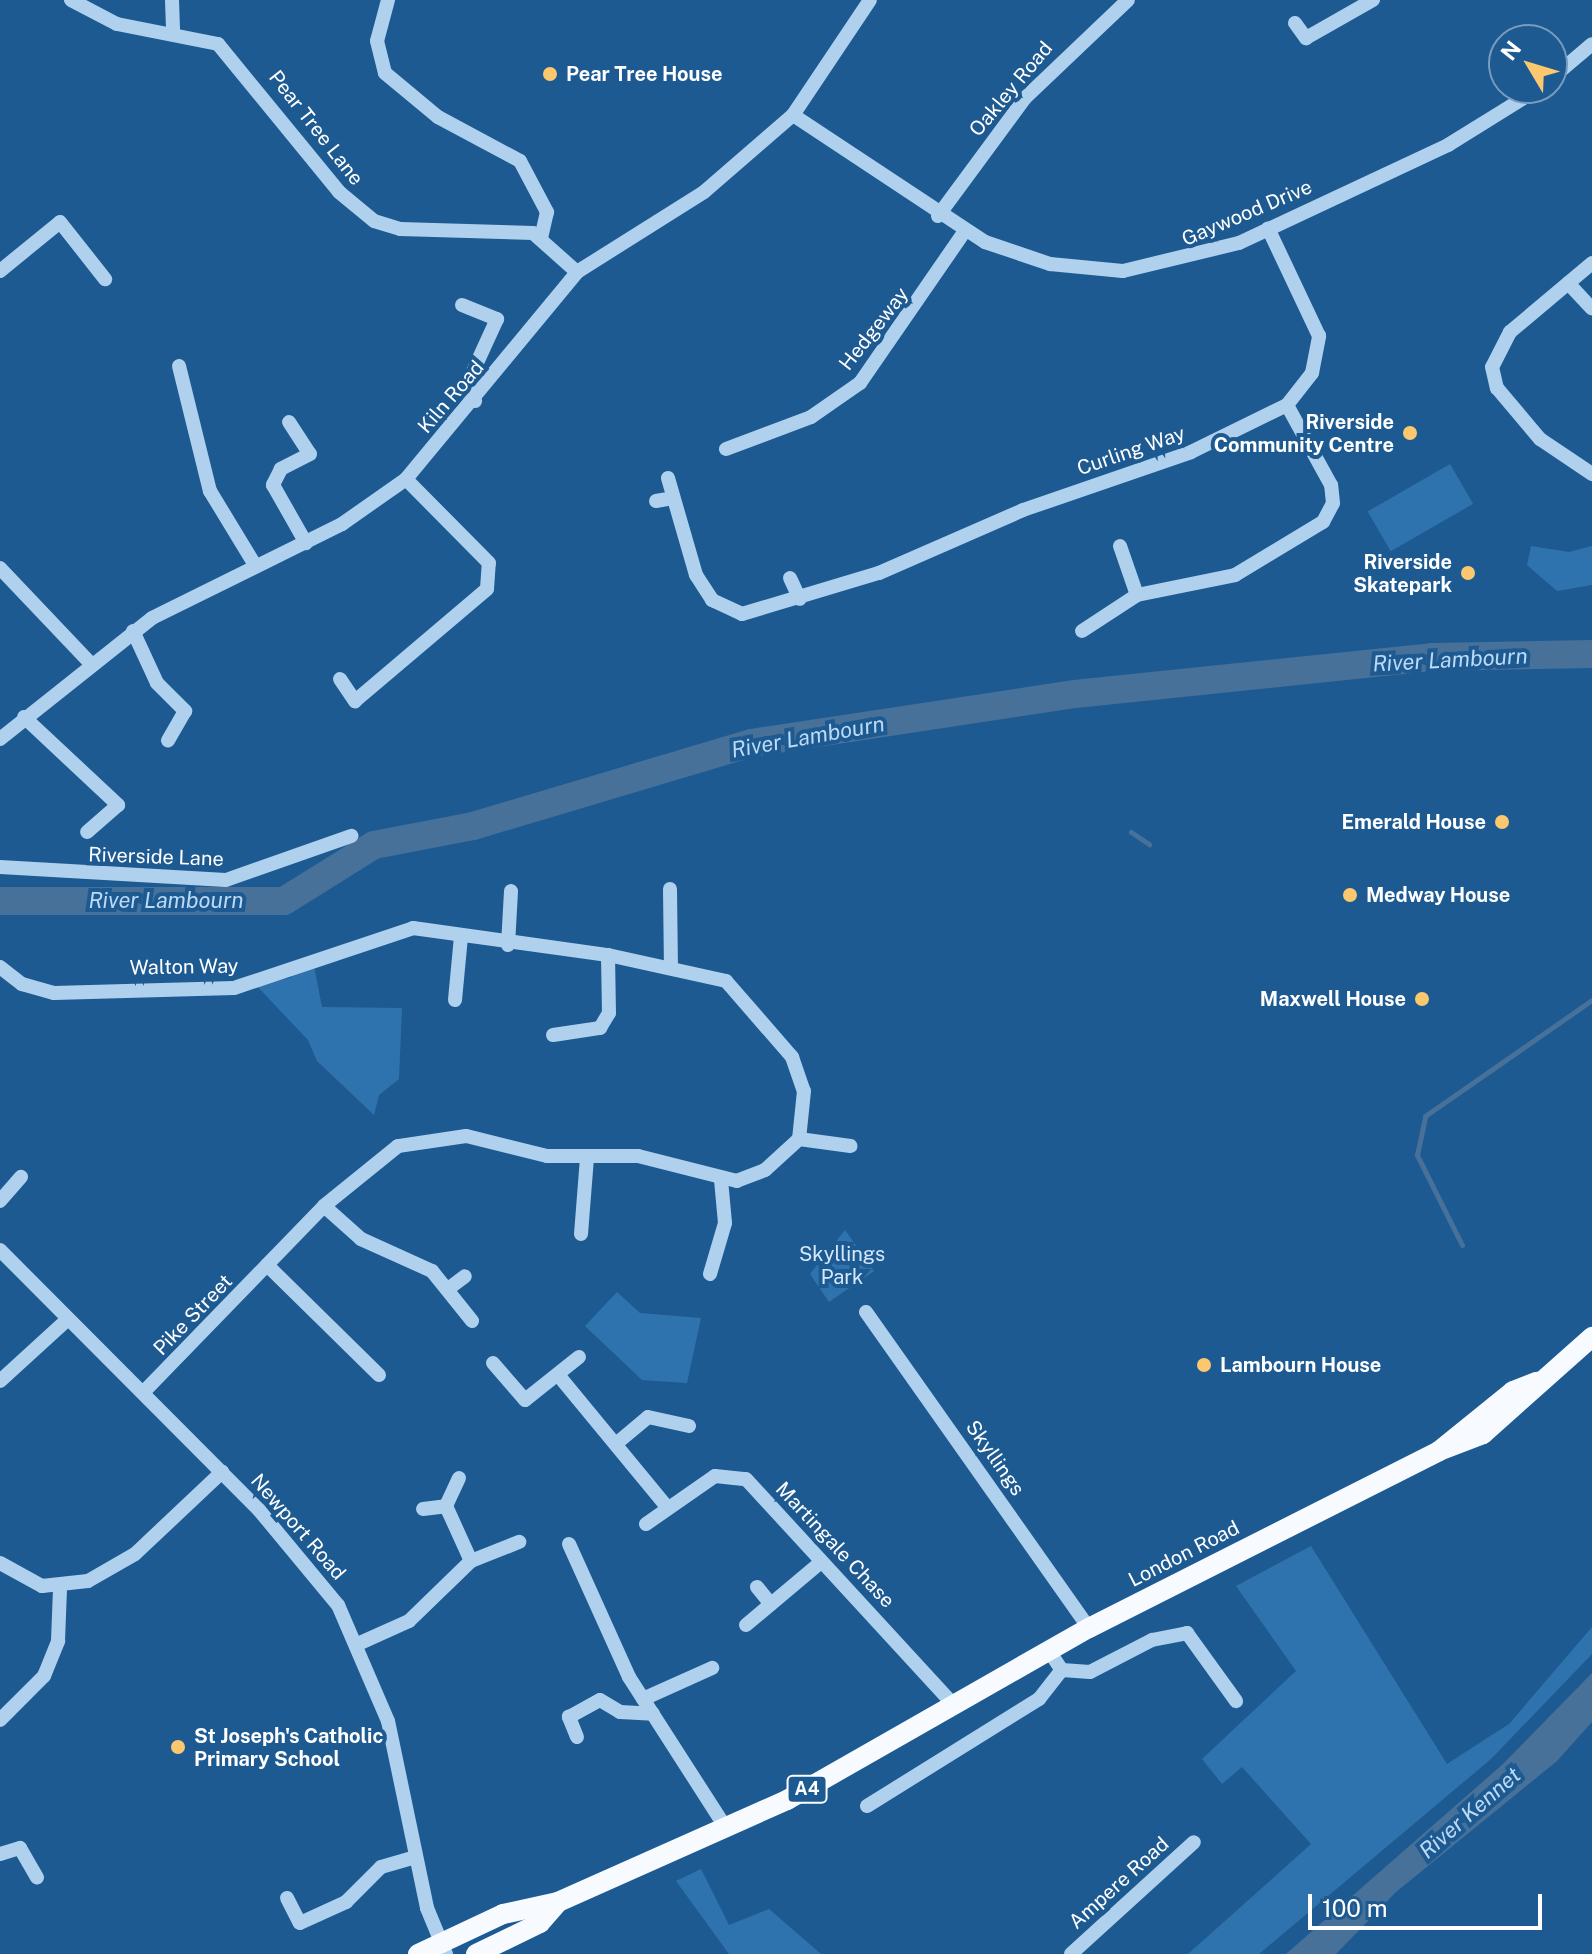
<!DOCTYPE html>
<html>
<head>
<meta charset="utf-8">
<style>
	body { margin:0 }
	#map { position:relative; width:1592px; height:1954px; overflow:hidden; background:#1e5a92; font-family:"Public Sans",sans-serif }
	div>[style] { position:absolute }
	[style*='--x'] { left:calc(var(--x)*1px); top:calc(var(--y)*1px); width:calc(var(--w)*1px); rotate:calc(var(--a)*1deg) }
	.green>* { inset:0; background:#2f73ae; transform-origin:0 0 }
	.water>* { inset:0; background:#477199 }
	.stream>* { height:5px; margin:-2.5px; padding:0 2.5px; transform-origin:2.5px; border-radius:2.5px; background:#477199 }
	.river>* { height:28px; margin:-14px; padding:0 14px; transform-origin:14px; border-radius:14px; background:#477199 }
	.minor>* { height:14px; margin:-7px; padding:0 7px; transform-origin:7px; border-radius:7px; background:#b0d1ee }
	.major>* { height:20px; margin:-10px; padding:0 10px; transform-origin:10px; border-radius:10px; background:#f7faff }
	.dots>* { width:22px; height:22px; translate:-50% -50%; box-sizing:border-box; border:4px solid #1e5a92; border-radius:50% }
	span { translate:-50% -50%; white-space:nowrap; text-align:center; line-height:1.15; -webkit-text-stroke:8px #1e5a92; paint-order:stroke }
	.shield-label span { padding:2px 6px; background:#1e5a92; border:2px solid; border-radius:6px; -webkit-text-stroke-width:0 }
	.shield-label { font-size:18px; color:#fff; font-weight:700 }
	.poi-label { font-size:20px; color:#fff; font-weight:700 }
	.left { translate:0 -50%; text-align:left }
	.right { translate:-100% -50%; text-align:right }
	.street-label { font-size:20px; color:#fff }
	.park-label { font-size:20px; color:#d5e9fa }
	.water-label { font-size:22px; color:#bcdaf5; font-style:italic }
	.north { position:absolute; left:1488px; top:24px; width:80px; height:80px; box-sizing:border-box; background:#1e5a92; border:2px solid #789cbe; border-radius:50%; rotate:308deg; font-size:22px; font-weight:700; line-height:32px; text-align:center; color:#fff }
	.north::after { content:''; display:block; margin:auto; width:28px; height:36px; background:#fcc86f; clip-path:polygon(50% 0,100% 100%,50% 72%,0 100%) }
	.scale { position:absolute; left:1308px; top:1894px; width:234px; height:36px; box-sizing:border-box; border:4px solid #fff; border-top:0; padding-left:10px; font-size:24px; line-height:28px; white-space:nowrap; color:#fff; -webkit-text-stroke:6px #1e5a92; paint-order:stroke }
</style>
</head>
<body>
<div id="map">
	<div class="green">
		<i style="left:1450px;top:464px;width:46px;height:95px;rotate:60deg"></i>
		<i style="clip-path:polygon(1531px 546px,1569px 552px,1592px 546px,1592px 585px,1557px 591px,1527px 565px)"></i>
		<i style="clip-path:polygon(313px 961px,322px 1007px,402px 1008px,399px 1079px,379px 1095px,374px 1115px,317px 1061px,308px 1040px,256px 985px,290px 978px)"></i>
		<i style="clip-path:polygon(845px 1230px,874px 1271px,829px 1302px,810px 1274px)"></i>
		<i style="clip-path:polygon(617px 1292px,640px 1313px,701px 1318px,687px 1383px,642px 1380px,585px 1326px)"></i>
		<i style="clip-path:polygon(1311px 1546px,1447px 1764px,1509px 1724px,1592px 1627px,1592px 1654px,1491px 1759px,1259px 1954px,1188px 1954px,1311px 1844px,1242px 1767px,1222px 1784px,1202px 1759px,1296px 1671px,1236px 1586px)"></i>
		<i style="clip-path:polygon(701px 1869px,729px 1925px,769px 1909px,821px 1954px,729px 1954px,676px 1881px)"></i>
	</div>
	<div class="water">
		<i style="clip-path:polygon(1592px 1673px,1592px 1722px,1557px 1761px,1396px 1892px,1336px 1954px,1286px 1954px,1503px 1764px)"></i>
	</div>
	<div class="stream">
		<i style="--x:1131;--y:832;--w:22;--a:34"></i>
		<i style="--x:1462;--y:1245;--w:101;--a:-116.6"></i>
		<i style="--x:1417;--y:1155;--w:40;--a:-78"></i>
		<i style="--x:1425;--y:1116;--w:203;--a:-34.8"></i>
	</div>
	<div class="river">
		<i style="--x:0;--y:901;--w:284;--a:0"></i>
		<i style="--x:284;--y:901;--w:106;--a:-31.9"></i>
		<i style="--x:374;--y:845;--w:101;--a:-10.9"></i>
		<i style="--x:473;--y:826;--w:290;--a:-16.6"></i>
		<i style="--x:751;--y:743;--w:328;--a:-8.6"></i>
		<i style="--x:1075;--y:694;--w:361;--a:-5.9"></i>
		<i style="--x:1434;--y:657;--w:158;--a:-1.1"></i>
	</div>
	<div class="minor">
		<i style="--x:71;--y:0;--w:52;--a:27.6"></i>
		<i style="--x:117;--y:24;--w:103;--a:11.2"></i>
		<i style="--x:218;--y:44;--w:191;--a:50.7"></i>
		<i style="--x:339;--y:192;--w:45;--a:39.6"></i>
		<i style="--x:374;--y:221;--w:27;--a:17"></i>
		<i style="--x:400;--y:229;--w:133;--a:1.7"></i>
		<i style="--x:533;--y:233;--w:59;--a:41.6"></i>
		<i style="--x:172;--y:0;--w:30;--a:88"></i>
		<i style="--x:388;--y:0;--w:42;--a:105"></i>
		<i style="--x:377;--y:41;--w:33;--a:76"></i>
		<i style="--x:385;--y:73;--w:69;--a:39.7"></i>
		<i style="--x:438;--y:117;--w:93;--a:28.2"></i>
		<i style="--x:520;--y:161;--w:58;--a:62.1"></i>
		<i style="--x:547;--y:212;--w:26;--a:103"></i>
		<i style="--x:1295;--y:23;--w:19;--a:54"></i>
		<i style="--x:1306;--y:38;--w:77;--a:-29.6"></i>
		<i style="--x:1552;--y:78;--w:52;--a:-40.4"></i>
		<i style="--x:793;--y:115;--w:230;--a:33.5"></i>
		<i style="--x:985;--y:242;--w:69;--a:18.7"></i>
		<i style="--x:1050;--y:264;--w:73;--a:5.5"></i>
		<i style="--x:1123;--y:271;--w:119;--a:-13.6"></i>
		<i style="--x:1239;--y:243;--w:231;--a:-25.1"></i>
		<i style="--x:1448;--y:145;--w:108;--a:-31.8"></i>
		<i style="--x:938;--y:216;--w:147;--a:-53.6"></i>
		<i style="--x:1025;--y:98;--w:142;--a:-43.6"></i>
		<i style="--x:1592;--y:263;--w:107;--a:139.9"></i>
		<i style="--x:1510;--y:332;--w:39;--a:117"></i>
		<i style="--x:1492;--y:367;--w:22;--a:77"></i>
		<i style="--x:1497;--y:388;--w:67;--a:49.9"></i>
		<i style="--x:1540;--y:439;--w:63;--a:33.9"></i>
		<i style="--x:0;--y:271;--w:77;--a:-39.2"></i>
		<i style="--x:60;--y:222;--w:73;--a:51.7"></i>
		<i style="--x:1568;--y:283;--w:35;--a:47"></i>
		<i style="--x:462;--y:305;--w:38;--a:22"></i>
		<i style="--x:497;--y:319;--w:79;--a:114.6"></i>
		<i style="--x:464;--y:391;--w:15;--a:42"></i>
		<i style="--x:179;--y:366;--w:129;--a:76.1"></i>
		<i style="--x:210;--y:491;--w:87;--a:58.7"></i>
		<i style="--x:289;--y:422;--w:38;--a:57"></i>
		<i style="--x:310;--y:454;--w:33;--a:153"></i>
		<i style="--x:281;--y:469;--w:18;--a:117"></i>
		<i style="--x:273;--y:485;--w:67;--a:60.4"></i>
		<i style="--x:726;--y:449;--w:91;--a:-20.6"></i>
		<i style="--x:811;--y:417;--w:60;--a:-34.8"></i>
		<i style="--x:860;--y:383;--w:183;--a:-55.4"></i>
		<i style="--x:668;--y:478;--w:101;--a:73.9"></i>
		<i style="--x:696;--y:575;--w:30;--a:57"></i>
		<i style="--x:712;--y:600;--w:33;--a:25"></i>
		<i style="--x:742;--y:614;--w:143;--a:-16.7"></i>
		<i style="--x:879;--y:573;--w:157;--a:-23.6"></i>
		<i style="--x:1023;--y:510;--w:178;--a:-19"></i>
		<i style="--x:1191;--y:452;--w:107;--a:-26.1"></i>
		<i style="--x:1287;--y:405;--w:41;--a:-52"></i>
		<i style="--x:1312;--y:373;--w:38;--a:-79"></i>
		<i style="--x:1319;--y:336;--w:119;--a:-115.3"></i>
		<i style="--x:656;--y:501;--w:17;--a:-10"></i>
		<i style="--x:1120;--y:546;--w:52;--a:70.9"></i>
		<i style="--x:0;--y:568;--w:131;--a:46.5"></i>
		<i style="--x:790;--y:578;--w:23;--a:65"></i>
		<i style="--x:133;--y:631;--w:57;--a:65.2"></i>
		<i style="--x:157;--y:683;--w:40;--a:45"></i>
		<i style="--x:185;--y:711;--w:34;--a:120"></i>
		<i style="--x:1082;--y:631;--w:66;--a:-33.2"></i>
		<i style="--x:1137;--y:595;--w:100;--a:-11.5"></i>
		<i style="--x:1235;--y:575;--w:103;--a:-31.1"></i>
		<i style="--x:1323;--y:522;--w:21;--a:-62"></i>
		<i style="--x:1333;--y:503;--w:18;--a:-96"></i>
		<i style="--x:1331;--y:485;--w:91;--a:-118.8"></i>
		<i style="--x:340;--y:679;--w:27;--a:56"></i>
		<i style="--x:355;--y:701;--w:173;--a:-40.3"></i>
		<i style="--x:487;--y:589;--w:26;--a:-86"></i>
		<i style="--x:489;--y:563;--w:118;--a:-134.7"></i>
		<i style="--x:24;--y:717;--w:129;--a:43.1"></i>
		<i style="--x:118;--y:805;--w:41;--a:138.9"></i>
		<i style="--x:0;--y:739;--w:194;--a:-38.5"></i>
		<i style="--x:152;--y:618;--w:212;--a:-26.3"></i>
		<i style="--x:342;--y:524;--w:78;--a:-35.1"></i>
		<i style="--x:406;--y:479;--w:268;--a:-50.4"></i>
		<i style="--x:577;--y:272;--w:150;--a:-32.2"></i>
		<i style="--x:704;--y:192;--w:118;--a:-40.9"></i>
		<i style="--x:793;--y:115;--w:138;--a:-56.2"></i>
		<i style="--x:0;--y:867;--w:226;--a:3.3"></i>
		<i style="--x:226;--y:880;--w:133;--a:-19.4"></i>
		<i style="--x:670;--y:889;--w:77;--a:89.3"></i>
		<i style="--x:508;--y:945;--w:54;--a:-86.8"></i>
		<i style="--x:0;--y:967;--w:28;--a:38"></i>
		<i style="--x:22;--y:984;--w:33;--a:16"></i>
		<i style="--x:54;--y:993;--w:180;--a:-1.6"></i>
		<i style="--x:234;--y:988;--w:189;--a:-18.5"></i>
		<i style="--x:413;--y:928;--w:197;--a:7.9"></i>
		<i style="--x:608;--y:955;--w:121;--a:12.4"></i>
		<i style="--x:726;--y:981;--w:101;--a:49"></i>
		<i style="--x:792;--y:1057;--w:36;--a:71"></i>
		<i style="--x:804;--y:1091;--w:48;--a:95.9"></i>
		<i style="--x:799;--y:1139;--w:46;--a:137.6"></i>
		<i style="--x:765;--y:1170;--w:30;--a:159"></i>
		<i style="--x:737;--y:1181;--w:102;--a:-165.8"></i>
		<i style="--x:638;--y:1156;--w:91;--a:180"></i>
		<i style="--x:547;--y:1156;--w:83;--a:-166.1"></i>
		<i style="--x:466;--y:1136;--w:69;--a:171.6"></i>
		<i style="--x:398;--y:1146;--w:95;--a:141"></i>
		<i style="--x:324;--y:1206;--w:259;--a:134.1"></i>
		<i style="--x:455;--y:1000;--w:63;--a:-84.6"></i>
		<i style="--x:553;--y:1035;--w:48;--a:-8.5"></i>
		<i style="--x:600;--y:1028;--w:17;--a:-59"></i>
		<i style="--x:609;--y:1013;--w:58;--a:-91"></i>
		<i style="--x:799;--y:1139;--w:52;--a:7.7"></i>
		<i style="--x:0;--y:1201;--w:32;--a:-49"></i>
		<i style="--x:324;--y:1206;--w:50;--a:41.7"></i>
		<i style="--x:361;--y:1239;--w:78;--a:24.3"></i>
		<i style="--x:432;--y:1271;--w:64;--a:51.3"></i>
		<i style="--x:581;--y:1234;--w:77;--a:-85.5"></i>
		<i style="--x:0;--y:1250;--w:367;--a:45.1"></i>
		<i style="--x:259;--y:1510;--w:124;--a:50.3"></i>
		<i style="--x:338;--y:1605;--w:126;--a:66.7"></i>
		<i style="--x:388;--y:1721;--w:191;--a:78.2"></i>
		<i style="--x:427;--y:1908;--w:50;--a:67.6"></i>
		<i style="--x:267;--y:1265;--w:157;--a:44.5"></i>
		<i style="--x:710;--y:1274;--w:53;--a:-73.6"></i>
		<i style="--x:725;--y:1223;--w:43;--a:-95.3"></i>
		<i style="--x:448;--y:1289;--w:21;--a:-37"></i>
		<i style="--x:866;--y:1312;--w:387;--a:54.8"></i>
		<i style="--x:493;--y:1363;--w:49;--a:49.1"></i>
		<i style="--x:525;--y:1400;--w:69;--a:-38.5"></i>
		<i style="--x:559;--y:1376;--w:168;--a:50.5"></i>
		<i style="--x:0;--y:1381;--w:92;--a:-42.4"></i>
		<i style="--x:617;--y:1443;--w:40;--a:-40"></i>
		<i style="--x:648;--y:1417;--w:42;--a:12.4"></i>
		<i style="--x:459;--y:1478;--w:31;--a:115"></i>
		<i style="--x:446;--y:1506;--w:60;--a:65.6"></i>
		<i style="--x:423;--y:1509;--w:23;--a:-7"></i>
		<i style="--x:646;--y:1524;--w:84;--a:-34.8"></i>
		<i style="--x:715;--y:1476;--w:31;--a:6"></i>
		<i style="--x:746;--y:1479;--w:307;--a:47.4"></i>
		<i style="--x:569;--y:1544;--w:146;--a:65.7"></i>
		<i style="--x:629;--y:1677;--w:179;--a:57.3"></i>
		<i style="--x:0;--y:1563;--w:48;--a:28.7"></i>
		<i style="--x:42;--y:1586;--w:46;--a:-6.2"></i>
		<i style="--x:88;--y:1581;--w:54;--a:-29.9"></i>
		<i style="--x:135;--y:1554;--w:120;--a:-43.3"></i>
		<i style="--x:757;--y:1587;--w:22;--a:51"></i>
		<i style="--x:746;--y:1625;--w:98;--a:-40"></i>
		<i style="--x:360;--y:1643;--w:54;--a:-24.2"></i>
		<i style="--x:409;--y:1621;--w:86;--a:-44.1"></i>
		<i style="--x:471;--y:1561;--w:52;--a:-21.6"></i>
		<i style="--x:1049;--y:1651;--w:23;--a:56"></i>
		<i style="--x:1062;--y:1670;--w:28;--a:4"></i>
		<i style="--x:1090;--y:1672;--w:70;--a:-27.3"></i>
		<i style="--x:1152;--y:1640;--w:36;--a:-11"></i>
		<i style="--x:1187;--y:1633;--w:84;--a:54.2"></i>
		<i style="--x:643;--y:1699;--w:76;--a:-24.2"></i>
		<i style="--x:0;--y:1720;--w:62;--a:-45"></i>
		<i style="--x:44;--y:1676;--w:38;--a:-68"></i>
		<i style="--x:58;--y:1641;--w:53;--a:-87.8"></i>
		<i style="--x:577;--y:1737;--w:22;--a:-112"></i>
		<i style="--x:569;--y:1717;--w:35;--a:-29"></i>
		<i style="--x:600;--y:1700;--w:23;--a:31"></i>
		<i style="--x:620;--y:1712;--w:33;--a:3"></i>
		<i style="--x:867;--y:1806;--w:203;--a:-31.9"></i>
		<i style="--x:1039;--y:1699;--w:37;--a:-52"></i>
		<i style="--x:0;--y:1854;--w:21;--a:-17"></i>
		<i style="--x:20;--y:1848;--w:34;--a:60"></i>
		<i style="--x:287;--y:1898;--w:28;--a:63"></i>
		<i style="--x:300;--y:1923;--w:51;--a:-24.5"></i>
		<i style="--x:346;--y:1902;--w:49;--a:-45"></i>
		<i style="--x:381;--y:1867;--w:36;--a:-16"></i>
		<i style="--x:1071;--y:1954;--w:166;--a:-42.3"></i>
	</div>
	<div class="major">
		<i style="--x:1439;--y:1451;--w:47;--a:-21.1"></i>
		<i style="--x:1483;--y:1434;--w:146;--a:-41.7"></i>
		<i style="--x:418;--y:1954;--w:94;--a:-25.2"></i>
		<i style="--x:503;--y:1914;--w:56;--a:-12.3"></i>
		<i style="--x:558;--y:1902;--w:251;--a:-24"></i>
		<i style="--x:787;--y:1800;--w:348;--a:-29.7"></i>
		<i style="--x:1089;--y:1628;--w:392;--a:-26.8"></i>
		<i style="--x:1439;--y:1451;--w:95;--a:-39"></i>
		<i style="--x:1513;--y:1391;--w:26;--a:-21"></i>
		<i style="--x:476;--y:1954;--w:71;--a:-25.8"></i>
		<i style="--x:540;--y:1923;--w:28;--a:-49"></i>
	</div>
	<div class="dots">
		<i style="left:550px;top:74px;background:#fcc86f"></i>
		<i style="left:1410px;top:433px;background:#fcc86f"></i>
		<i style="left:1468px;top:573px;background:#fcc86f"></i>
		<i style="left:1502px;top:822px;background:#fcc86f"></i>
		<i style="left:1350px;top:895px;background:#fcc86f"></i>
		<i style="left:1422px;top:999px;background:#fcc86f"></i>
		<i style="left:1204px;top:1365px;background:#fcc86f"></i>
		<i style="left:178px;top:1747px;background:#fcc86f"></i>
	</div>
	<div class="shield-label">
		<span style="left:807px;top:1789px">A4</span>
	</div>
	<div class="poi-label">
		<span class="left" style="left:566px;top:74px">Pear Tree House</span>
		<span class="right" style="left:1394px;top:434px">Riverside<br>Community Centre</span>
		<span class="right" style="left:1452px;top:574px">Riverside<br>Skatepark</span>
		<span class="right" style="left:1486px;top:822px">Emerald House</span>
		<span class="left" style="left:1366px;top:895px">Medway House</span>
		<span class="right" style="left:1406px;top:999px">Maxwell House</span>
		<span class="left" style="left:1220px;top:1365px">Lambourn House</span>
		<span class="left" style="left:194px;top:1748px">St Joseph's Catholic<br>Primary School</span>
	</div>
	<div class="street-label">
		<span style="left:1011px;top:89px;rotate:-50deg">Oakley Road</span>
		<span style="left:316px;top:128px;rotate:52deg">Pear Tree Lane</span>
		<span style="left:1247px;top:213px;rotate:-23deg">Gaywood Drive</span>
		<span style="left:874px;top:329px;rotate:-52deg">Hedgeway</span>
		<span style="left:451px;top:397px;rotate:-49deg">Kiln Road</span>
		<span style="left:1131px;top:451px;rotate:-19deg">Curling Way</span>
		<span style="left:156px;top:857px;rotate:2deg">Riverside Lane</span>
		<span style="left:184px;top:967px;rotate:-1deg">Walton Way</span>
		<span style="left:193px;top:1315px;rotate:-46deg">Pike Street</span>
		<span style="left:995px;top:1458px;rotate:55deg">Skyllings</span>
		<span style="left:298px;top:1527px;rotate:49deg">Newport Road</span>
		<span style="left:835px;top:1545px;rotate:47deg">Martingale Chase</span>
		<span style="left:1184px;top:1554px;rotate:-27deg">London Road</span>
		<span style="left:1119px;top:1883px;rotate:-42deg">Ampere Road</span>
	</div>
	<div class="park-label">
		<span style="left:842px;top:1266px">Skyllings<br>Park</span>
	</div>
	<div class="water-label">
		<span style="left:1450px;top:660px;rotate:-3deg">River Lambourn</span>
		<span style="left:808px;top:737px;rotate:-10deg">River Lambourn</span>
		<span style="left:166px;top:901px">River Lambourn</span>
		<span style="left:1470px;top:1813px;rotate:-41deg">River Kennet</span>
	</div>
	<div class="north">N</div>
	<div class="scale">100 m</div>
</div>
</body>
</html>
